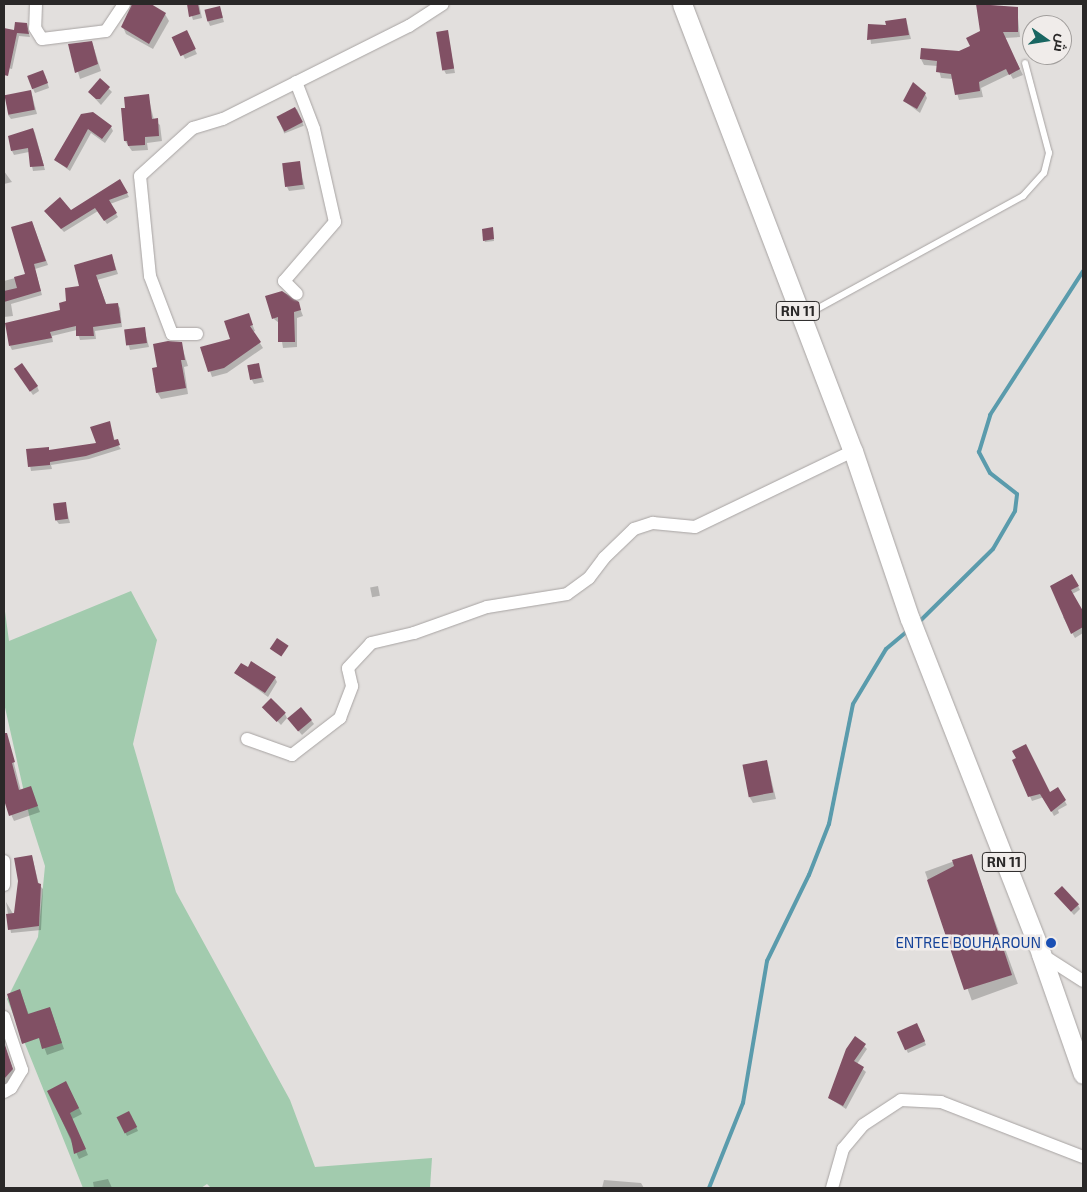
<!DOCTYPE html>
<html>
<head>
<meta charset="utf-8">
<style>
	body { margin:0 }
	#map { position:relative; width:1087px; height:1192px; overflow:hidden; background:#e2dfdd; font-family:"Exo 2",Cairo,sans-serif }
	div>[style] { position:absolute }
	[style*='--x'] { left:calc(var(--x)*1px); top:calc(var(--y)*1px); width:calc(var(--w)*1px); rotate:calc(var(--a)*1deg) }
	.green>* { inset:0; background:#a2cbae }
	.shadow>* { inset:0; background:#0003; transform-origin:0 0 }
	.stream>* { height:4px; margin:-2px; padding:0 2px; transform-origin:2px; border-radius:2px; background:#5a9bac }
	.building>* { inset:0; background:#815064; transform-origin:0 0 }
	.roads { filter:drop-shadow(0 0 1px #a7a3a2) drop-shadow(0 0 1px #a7a3a2) }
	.lane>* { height:6px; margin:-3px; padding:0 3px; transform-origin:3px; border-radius:3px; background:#fff }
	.street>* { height:12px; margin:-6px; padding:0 6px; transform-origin:6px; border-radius:6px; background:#fff }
	.primary>* { height:19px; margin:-9.5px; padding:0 9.5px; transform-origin:9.5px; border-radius:9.5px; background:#fff }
	.dots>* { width:14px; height:14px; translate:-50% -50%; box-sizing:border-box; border:2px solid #f0ecea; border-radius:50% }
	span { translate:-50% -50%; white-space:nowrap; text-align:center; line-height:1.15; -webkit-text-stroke:5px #f0ecea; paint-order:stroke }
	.shield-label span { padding:1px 4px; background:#f0ecea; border:1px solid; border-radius:4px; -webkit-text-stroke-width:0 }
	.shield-label { font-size:14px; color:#2a2828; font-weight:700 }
	.transit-label { font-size:15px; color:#164399 }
	.right { translate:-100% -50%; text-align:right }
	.frame { position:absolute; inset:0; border:5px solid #2a2828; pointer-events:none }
	.north { position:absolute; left:1022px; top:15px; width:50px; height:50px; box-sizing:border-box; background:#f0ecea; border:1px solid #a19e9c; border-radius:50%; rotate:103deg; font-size:14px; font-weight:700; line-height:20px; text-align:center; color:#2a2828 }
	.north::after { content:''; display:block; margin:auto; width:18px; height:22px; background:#196662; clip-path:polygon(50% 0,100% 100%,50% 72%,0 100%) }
</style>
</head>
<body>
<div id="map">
	<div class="green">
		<i style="clip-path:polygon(131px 591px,157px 640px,133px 744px,176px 892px,290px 1100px,315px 1167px,432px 1158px,430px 1188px,211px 1188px,207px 1184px,201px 1188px,83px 1188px,7px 999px,38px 937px,45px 866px,30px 819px,4px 703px,4px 604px,9px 641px)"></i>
	</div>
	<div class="shadow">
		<i style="clip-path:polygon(133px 4px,148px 4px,165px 14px,169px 21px,153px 49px,126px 34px,123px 27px)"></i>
		<i style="clip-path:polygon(188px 4px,199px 4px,202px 18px,193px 20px)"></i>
		<i style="clip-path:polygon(978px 4px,1017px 8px,1020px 37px,1004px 38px,1023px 75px,1013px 79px,1010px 74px,981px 88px,983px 97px,959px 100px,953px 79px,941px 78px,938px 66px,924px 65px,921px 59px,959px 52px,971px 46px,981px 32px)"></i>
		<i style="clip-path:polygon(220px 8px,224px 22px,210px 26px,208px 21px)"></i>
		<i style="clip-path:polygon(906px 19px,911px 39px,871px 44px,869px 26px,887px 27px)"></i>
		<i style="clip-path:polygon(26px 24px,30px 37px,19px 36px,12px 69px,4px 67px,4px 29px,15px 31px)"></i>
		<i style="clip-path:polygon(447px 32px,455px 73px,446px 74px,444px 70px)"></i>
		<i style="clip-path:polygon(188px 35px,197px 54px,185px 59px,183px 55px)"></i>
		<i style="clip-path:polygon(92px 42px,101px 71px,80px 79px,70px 45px)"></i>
		<i style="clip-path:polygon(45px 75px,49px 88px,35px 93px,33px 89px)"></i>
		<i style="clip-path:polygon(100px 80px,112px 92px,101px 105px,89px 92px)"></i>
		<i style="clip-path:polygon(31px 91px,37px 114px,11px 119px,8px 115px)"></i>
		<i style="clip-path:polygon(925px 94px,927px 98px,920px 113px,904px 101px)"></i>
		<i style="clip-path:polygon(148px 96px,154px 120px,160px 125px,162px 141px,147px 143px,148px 150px,132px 151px,125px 141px)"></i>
		<i style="left:297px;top:109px;width:18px;height:21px;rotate:68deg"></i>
		<i style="clip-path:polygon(82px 115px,111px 127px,113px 131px,105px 143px,91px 133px,70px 171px,55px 160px)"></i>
		<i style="clip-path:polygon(33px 129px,35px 133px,45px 170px,33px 171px,29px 152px,14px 155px,12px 151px)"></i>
		<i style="clip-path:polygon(299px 163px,305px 189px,289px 191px,287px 187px)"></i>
		<i style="clip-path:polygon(4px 171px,9px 178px,12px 182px,4px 184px)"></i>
		<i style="clip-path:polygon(120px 180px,129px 197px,110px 204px,118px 217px,107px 224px,98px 211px,64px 232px,48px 215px,71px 211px)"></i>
		<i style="clip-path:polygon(32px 222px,48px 265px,35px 269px,42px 295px,11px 304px,13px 316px,4px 317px,4px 281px,26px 275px)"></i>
		<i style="clip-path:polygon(493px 230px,494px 241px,485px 242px,484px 240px)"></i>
		<i style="clip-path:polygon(112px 256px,118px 274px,97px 280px,107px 306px,117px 304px,120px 308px,122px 327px,95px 331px,96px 339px,80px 340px,77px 330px,52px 336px,53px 342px,12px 350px,10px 346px,61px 311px)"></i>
		<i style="clip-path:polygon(267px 297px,298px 303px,303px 316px,297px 318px,297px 347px,283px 348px,279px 323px,274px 319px)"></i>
		<i style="clip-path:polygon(248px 314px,255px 331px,253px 332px,263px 348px,227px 373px,212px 377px,202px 348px,232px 340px)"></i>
		<i style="clip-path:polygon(144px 328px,149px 347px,130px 350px,125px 331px)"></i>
		<i style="clip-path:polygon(181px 343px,188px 366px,184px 367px,188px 394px,161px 399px,157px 392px,159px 368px)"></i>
		<i style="clip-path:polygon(258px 364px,264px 382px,254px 384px,252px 380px)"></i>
		<i style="clip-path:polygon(18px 373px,37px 386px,39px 391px,33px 395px)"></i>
		<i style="clip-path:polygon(109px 422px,115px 441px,121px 449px,89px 459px,51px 465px,52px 469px,31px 471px,27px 450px,50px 451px,97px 444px)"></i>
		<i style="clip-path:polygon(65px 503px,70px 523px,59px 524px,56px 520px)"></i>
		<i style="clip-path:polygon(1072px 575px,1080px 590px,1072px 594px,1083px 613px,1083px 633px,1075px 638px,1063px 617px,1067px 614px)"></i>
		<i style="left:378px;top:586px;width:10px;height:8px;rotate:79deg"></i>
		<i style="clip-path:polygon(235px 673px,275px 678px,277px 682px,268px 697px)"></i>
		<i style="clip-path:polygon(264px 707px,285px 714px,287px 718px,281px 725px)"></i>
		<i style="clip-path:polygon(311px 720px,314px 724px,302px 735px,292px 723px)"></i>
		<i style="clip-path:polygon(9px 744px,21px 791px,30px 787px,40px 812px,14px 821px,4px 799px,4px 745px)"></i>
		<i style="clip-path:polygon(1014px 761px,1050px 793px,1058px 789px,1067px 805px,1058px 810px,1059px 813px,1054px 816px,1044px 797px,1032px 801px)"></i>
		<i style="clip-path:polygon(767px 762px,776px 799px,753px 803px,749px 796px)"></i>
		<i style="left:971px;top:855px;width:137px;height:49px;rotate:70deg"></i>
		<i style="clip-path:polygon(32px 856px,39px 885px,43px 889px,41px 930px,11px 933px,6px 902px,15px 917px)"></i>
		<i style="clip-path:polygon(1055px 893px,1078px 905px,1080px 909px,1074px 915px)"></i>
		<i style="clip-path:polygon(20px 991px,29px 1015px,50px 1008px,64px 1049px,47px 1055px,37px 1028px,17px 1026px)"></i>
		<i style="clip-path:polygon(919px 1028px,926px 1045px,908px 1053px,906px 1049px)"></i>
		<i style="clip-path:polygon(856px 1038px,867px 1049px,857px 1064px,866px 1072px,846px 1109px,829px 1098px)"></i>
		<i style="clip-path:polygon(4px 1047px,16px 1076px,4px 1086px)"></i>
		<i style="clip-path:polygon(69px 1089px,82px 1114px,72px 1119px,88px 1155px,79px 1159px,49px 1091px)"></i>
		<i style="clip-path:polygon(131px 1116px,138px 1131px,127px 1136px,125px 1132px)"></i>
		<i style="clip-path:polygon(108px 1179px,112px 1188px,94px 1188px,93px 1182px)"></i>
		<i style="clip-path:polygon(604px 1180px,641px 1183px,644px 1188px,602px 1188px)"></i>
	</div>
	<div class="stream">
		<i style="--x:918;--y:623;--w:105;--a:-44.6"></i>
		<i style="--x:993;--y:549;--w:44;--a:-59.9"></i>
		<i style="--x:1015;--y:511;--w:17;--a:-83"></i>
		<i style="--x:1017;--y:494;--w:34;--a:-142"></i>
		<i style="--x:990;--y:473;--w:24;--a:-118"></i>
		<i style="--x:979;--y:452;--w:39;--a:-73"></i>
		<i style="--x:990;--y:415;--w:171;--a:-57.1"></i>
		<i style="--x:709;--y:1188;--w:92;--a:-68.2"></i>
		<i style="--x:743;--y:1103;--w:144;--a:-80.4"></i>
		<i style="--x:767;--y:961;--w:96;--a:-64"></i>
		<i style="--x:809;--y:875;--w:55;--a:-68.6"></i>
		<i style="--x:829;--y:824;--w:122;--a:-78.7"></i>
		<i style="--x:853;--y:704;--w:64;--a:-59"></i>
		<i style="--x:886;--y:649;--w:30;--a:-40"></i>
	</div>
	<div class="building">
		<i style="clip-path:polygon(132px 4px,151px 4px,166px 13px,149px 44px,121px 27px)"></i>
		<i style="clip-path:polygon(187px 4px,198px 4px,200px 14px,189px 17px)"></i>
		<i style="clip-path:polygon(976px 4px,1018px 7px,1018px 32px,1003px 32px,1020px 69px,1009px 75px,1006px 69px,979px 82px,980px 91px,955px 95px,951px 74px,936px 72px,937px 61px,920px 59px,921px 48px,959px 51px,970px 46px,966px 38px,980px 31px)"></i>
		<i style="left:220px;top:6px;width:12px;height:16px;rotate:76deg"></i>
		<i style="clip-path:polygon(906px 18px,909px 35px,867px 40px,868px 24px,886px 25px,885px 21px)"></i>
		<i style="clip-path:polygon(15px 22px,27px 23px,29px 34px,17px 33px,8px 76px,4px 75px,4px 28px,14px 30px)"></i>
		<i style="left:187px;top:30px;width:21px;height:17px;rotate:65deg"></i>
		<i style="left:448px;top:30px;width:39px;height:12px;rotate:81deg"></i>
		<i style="clip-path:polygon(92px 41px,98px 64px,75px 73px,68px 44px)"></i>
		<i style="left:43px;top:70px;width:14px;height:17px;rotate:69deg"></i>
		<i style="clip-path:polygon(100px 78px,110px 87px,100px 99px,96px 99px,88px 92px)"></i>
		<i style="clip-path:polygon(913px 82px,926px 93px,917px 109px,903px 101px)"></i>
		<i style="left:31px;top:90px;width:20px;height:27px;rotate:79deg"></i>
		<i style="clip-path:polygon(149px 94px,152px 119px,158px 118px,159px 136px,145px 137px,145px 145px,128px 146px,127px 141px,124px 141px,121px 108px,125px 108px,124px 97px)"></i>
		<i style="left:295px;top:107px;width:17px;height:21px;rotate:62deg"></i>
		<i style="clip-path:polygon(93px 112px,112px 126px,102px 139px,88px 129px,67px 168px,54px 160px,81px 114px)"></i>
		<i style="clip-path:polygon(33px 128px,44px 166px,30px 167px,28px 148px,11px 151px,8px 136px)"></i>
		<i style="left:300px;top:161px;width:24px;height:18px;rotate:83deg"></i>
		<i style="clip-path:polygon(120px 179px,128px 193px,109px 200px,117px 213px,104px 221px,95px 208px,61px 229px,44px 211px,60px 197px,71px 210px)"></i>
		<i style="clip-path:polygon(32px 221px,46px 261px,34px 264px,41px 291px,4px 302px,4px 291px,17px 288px,14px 277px,25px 274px,11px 227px)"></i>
		<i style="clip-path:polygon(493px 227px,494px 239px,483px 241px,482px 229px)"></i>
		<i style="clip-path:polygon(112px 254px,116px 270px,96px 275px,106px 304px,118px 303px,121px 323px,93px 327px,94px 336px,76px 336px,76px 326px,50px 332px,52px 338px,9px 346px,5px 323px,60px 310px,59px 303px,66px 301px,65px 288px,79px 286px,74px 265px)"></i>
		<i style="clip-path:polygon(282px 291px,299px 302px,301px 310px,294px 312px,295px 342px,278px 342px,278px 317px,272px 319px,265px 296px)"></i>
		<i style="clip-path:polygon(249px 313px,253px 325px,250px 326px,261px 342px,224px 368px,208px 372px,200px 347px,230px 339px,224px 321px)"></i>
		<i style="left:145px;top:327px;width:16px;height:21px;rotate:83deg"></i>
		<i style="clip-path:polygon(168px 341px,182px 342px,185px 360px,181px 360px,186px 388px,156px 393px,152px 368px,157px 367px,153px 344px)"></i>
		<i style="left:22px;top:363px;width:28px;height:10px;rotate:55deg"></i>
		<i style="left:259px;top:363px;width:15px;height:12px;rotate:79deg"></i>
		<i style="clip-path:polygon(110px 421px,114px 440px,118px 439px,120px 445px,86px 456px,50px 462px,50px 465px,28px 467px,26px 449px,49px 447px,49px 450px,96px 443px,90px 427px)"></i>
		<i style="left:66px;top:502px;width:17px;height:13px;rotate:83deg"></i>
		<i style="clip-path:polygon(1072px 574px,1079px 586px,1071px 590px,1083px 611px,1083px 627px,1071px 634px,1050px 586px)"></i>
		<i style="left:277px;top:638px;width:14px;height:13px;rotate:34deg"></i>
		<i style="clip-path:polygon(251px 661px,276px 677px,265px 693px,234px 673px,241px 663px,248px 667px)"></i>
		<i style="left:271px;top:698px;width:21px;height:13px;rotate:45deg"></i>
		<i style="left:301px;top:707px;width:17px;height:18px;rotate:50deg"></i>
		<i style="clip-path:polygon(4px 733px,7px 733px,15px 762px,12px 763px,19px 790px,31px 786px,38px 806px,9px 816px,4px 800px)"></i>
		<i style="clip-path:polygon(1026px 744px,1050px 792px,1058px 787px,1066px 800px,1051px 812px,1040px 794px,1028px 797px,1012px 760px,1016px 758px,1012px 751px)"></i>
		<i style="left:767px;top:760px;width:33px;height:25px;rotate:79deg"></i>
		<i style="clip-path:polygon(972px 854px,1012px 975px,964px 990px,927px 880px,954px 866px,952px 860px)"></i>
		<i style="clip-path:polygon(32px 855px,38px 883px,41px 884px,39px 926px,8px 930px,6px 914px,14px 913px,18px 881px,14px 858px)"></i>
		<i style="left:1062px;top:886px;width:25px;height:11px;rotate:47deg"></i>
		<i style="clip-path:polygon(20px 989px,28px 1014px,50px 1007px,62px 1043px,42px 1049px,39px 1038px,22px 1044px,7px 994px)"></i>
		<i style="left:917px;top:1023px;width:20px;height:22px;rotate:66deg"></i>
		<i style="clip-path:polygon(855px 1036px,866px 1044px,854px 1061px,864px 1067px,843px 1106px,828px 1098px,846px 1049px)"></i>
		<i style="clip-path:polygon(4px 1042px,13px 1069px,4px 1079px)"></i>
		<i style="clip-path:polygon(66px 1081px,79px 1108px,70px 1113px,86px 1149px,74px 1154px,71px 1139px,47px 1091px)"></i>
		<i style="left:129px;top:1111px;width:18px;height:14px;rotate:63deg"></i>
	</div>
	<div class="roads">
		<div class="lane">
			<i style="--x:804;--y:316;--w:250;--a:-28.7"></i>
			<i style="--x:1023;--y:196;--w:31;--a:-48"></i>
			<i style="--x:1044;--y:173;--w:21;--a:-76"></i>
			<i style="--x:1049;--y:153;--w:93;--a:-104.9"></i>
		</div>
		<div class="street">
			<i style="--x:36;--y:4;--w:24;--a:92"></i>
			<i style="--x:35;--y:28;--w:13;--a:58"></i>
			<i style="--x:42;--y:39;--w:64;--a:-7.1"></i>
			<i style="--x:106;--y:31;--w:32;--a:-56"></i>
			<i style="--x:296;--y:82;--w:50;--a:69"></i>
			<i style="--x:314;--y:129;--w:95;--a:77.3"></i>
			<i style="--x:335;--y:222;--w:78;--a:130.8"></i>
			<i style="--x:284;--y:281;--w:18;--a:45"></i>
			<i style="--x:197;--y:334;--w:25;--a:180"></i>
			<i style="--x:172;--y:334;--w:62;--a:-110.8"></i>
			<i style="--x:150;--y:276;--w:100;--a:-95.7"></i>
			<i style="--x:140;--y:176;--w:72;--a:-42.2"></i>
			<i style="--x:193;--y:128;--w:31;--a:-17"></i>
			<i style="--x:223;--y:119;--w:208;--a:-26.6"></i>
			<i style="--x:409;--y:26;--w:40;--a:-32.9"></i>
			<i style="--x:247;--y:739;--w:48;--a:19.6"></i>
			<i style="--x:292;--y:755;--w:61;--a:-37.6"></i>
			<i style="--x:340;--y:718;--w:34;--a:-69"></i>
			<i style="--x:352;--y:686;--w:18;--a:-103"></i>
			<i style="--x:348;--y:668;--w:34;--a:-47"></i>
			<i style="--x:371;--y:643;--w:44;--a:-13.1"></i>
			<i style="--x:414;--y:633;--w:77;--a:-19.6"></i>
			<i style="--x:487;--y:607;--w:81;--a:-9.2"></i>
			<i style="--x:567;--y:594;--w:27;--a:-36"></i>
			<i style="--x:589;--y:578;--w:25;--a:-53"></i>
			<i style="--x:604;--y:558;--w:42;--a:-44"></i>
			<i style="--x:634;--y:529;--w:20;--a:-18"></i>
			<i style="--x:653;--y:523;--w:42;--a:5.4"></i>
			<i style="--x:695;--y:527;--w:175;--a:-25.7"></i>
			<i style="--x:4;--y:861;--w:24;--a:90"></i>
			<i style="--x:1041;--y:954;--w:50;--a:32.7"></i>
			<i style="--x:4;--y:1017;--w:56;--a:71.2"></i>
			<i style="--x:22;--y:1070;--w:21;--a:121"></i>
			<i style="--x:11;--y:1088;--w:8;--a:150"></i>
			<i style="--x:832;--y:1188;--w:41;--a:-74.2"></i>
			<i style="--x:843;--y:1149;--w:31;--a:-50"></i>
			<i style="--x:863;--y:1125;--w:45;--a:-33.3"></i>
			<i style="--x:901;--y:1100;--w:40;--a:2.9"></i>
			<i style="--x:941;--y:1102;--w:152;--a:21.2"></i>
		</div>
		<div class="primary">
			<i style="--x:682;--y:4;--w:479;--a:69.1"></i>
			<i style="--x:853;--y:451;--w:177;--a:71.3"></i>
			<i style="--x:910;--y:619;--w:360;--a:68.6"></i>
			<i style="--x:1041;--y:954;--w:127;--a:70.7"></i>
		</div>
	</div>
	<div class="dots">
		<i style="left:1051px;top:943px;background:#1a4fb4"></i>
	</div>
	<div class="shield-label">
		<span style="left:798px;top:311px">RN 11</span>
		<span style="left:1004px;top:862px">RN 11</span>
	</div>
	<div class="transit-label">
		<span class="right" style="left:1041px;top:943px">ENTREE BOUHAROUN</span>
	</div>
	<div class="frame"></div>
	<div class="north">ش</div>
</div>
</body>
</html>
